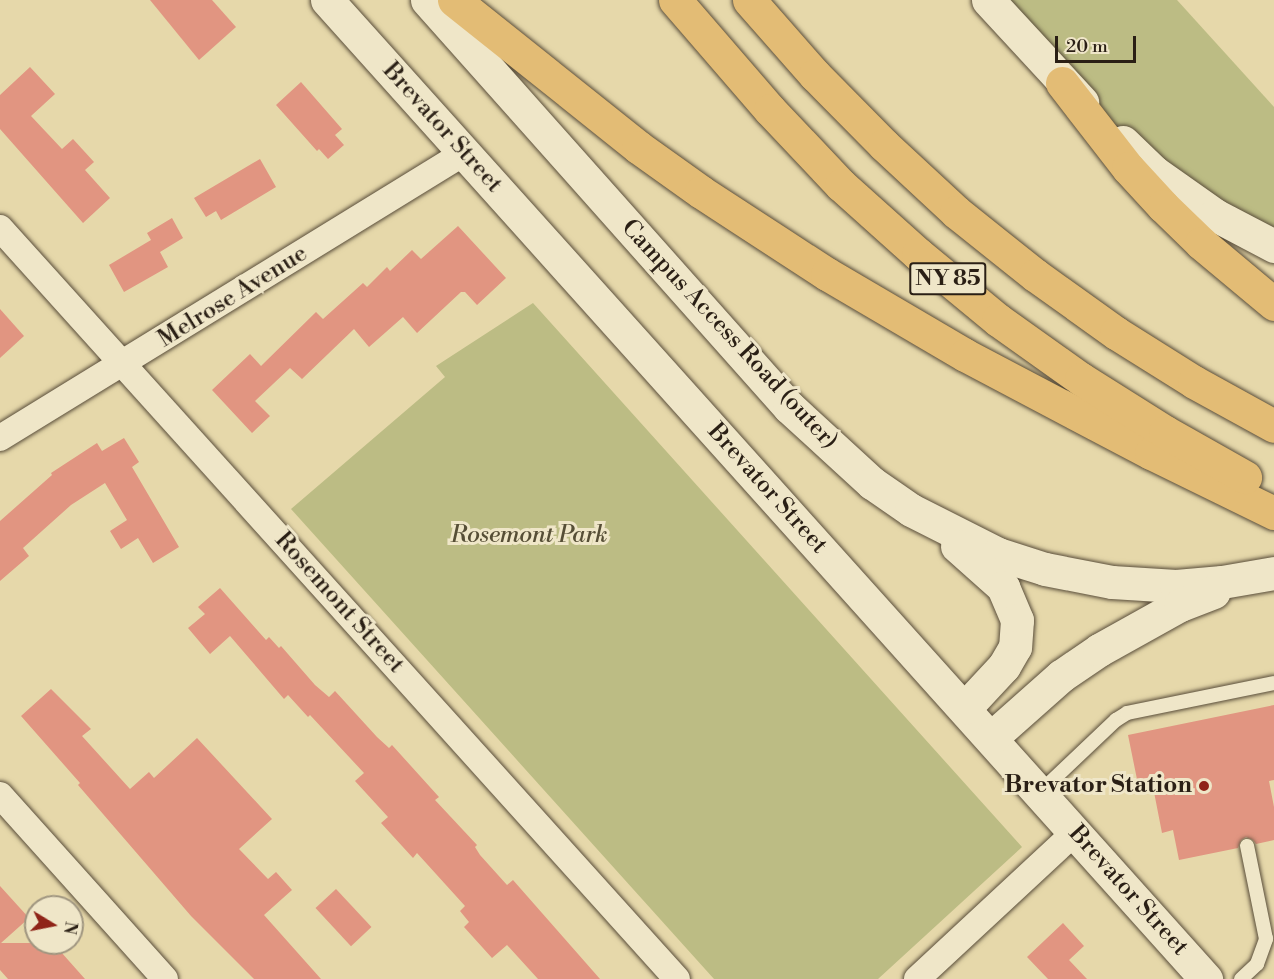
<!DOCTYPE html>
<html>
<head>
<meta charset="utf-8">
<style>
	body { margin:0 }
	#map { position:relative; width:1274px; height:979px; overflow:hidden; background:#e6d8aa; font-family:"Libre Bodoni",serif }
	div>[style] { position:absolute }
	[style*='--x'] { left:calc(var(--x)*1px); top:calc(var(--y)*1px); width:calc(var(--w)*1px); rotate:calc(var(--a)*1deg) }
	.green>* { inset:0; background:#bcbc84 }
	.building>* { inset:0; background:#e19581; transform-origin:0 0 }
	.roads { filter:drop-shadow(0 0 2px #594d3a) drop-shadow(0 0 2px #594d3a) }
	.lane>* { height:14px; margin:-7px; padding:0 7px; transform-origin:7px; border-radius:7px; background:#efe6c8 }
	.street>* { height:26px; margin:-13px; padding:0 13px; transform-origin:13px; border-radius:13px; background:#efe6c8 }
	.secondary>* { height:33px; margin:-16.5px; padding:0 16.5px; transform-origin:16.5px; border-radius:16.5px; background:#efe6c8 }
	.highway>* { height:33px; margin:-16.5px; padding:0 16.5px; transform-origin:16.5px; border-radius:16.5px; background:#e3bc75 }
	.dots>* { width:16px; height:16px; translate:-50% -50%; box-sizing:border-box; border:3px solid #efe6c8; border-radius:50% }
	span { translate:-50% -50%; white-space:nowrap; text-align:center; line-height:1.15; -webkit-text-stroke:6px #efe6c8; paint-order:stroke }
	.shield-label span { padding:2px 4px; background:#efe6c8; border:2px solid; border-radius:4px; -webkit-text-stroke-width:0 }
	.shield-label { font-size:22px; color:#2a1f15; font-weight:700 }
	.street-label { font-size:24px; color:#2a1f15 }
	.park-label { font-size:24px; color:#564e36; font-style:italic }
	.poi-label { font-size:24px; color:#2a1f15; font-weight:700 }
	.right { translate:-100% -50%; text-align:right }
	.north { position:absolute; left:24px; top:895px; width:60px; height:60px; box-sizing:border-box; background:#efe6c8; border:2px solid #a09680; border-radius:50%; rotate:100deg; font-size:16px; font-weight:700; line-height:24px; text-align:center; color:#2a1f15 }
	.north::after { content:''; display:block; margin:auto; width:21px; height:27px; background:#8f2418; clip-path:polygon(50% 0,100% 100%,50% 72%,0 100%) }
	.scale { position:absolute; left:1055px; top:36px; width:81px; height:27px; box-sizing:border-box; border:3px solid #2a1f15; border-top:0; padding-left:8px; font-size:18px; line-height:21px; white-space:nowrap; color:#2a1f15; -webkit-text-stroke:4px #efe6c8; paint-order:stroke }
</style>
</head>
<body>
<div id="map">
	<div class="green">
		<i style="clip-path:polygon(1001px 0,1177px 0,1274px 107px,1274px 246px,1154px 172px)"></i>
		<i style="clip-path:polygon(533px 303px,1022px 847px,878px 979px,714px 979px,291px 509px,445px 377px,436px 366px)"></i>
	</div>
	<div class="building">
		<i style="clip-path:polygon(150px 0,212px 0,236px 27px,199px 60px)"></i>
		<i style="clip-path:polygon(30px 67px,55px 94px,31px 116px,62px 149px,73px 139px,94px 162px,85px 170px,110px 198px,83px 223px,0 129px,0 95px)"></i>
		<i style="clip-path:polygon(301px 82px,342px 129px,335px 135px,344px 145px,328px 159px,319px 149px,317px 151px,276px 105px)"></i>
		<i style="clip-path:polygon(260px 159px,276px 187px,221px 220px,216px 211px,206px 217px,194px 198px)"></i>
		<i style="clip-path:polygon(172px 218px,183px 238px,160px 252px,168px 267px,124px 292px,109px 265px,151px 240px,147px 233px)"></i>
		<i style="clip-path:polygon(458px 226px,506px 278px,477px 305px,465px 292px,461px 292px,417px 333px,403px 317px,369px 347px,354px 329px,302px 379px,290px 368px,255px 401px,270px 416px,252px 433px,212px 390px,250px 354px,261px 366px,316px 312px,323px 319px,363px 283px,367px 287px,387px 267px,390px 271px,412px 250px,421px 259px)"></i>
		<i style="clip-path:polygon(0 309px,24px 336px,0 358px)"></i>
		<i style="clip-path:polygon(124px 438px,139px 462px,132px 467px,179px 547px,153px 563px,138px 538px,121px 549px,110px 531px,127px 520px,105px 483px,71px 505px,23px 548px,29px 556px,0 581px,0 521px,52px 475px,51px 473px,97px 443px,102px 451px)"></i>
		<i style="clip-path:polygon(220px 588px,266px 640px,269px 637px,279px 648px,281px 646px,315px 685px,329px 697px,335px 691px,377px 737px,389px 748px,392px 745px,439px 797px,435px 800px,477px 845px,475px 847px,480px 855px,507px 885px,513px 880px,600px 979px,538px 979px,507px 945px,492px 958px,464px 927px,469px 922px,460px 911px,465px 906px,417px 853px,413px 858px,381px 823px,388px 817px,355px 781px,364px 773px,310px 715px,308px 717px,288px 695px,284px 699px,230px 636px,210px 654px,188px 628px,205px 614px,198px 607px)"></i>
		<i style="clip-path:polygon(51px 689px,91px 729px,82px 736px,130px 789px,149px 772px,154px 778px,197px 738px,272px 819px,239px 849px,268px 879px,276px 872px,292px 890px,264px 915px,321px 979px,254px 979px,191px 916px,78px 785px,80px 783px,21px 716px)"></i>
		<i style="clip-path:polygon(1274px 705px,1274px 780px,1269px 781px,1274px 807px,1274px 840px,1256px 844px,1253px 840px,1246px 837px,1241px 840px,1238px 848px,1179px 860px,1173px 830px,1162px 833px,1154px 792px,1140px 794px,1128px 735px)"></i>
		<i style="clip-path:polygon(0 886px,29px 918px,1px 943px,53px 943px,85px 979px,8px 979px,0 970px)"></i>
		<i style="left:336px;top:889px;width:52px;height:28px;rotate:47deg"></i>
		<i style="clip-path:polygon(1063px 923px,1084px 946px,1069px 960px,1087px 979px,1048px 979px,1027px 957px)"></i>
	</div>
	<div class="roads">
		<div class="lane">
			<i style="--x:1040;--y:792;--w:105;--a:-43.5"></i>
			<i style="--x:1116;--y:720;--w:13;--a:-32"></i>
			<i style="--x:1127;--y:713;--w:150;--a:-11.5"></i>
			<i style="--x:1241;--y:979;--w:22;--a:-43"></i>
			<i style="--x:1257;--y:964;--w:27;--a:-70"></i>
			<i style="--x:1266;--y:939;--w:95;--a:-101.5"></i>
		</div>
		<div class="street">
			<i style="--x:0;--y:228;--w:1011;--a:47.97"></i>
			<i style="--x:0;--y:438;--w:545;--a:-31.56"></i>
			<i style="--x:0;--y:795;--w:247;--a:48.1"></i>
			<i style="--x:917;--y:979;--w:217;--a:-42.9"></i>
		</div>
		<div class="secondary">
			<i style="--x:327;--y:0;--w:1316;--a:48.08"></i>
			<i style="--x:427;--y:0;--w:545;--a:48.35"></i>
			<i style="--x:789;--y:407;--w:113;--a:42.5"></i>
			<i style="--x:872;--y:483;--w:47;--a:34.7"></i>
			<i style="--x:911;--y:510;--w:97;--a:26.8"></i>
			<i style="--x:998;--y:554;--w:49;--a:17.7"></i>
			<i style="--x:1045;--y:569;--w:68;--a:11"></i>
			<i style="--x:1112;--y:582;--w:64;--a:3.6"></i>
			<i style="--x:1176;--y:586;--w:46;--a:-5"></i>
			<i style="--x:1222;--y:582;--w:53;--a:-9.8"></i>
			<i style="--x:988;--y:0;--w:139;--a:47.3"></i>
			<i style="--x:1123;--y:142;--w:43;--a:44.1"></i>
			<i style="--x:1154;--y:172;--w:75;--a:35.2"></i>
			<i style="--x:1215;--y:215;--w:67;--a:27.7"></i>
			<i style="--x:957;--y:546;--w:62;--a:41.7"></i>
			<i style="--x:1003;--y:587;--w:36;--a:67"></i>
			<i style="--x:1017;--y:620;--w:27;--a:94"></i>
			<i style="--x:1015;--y:647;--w:22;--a:120"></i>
			<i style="--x:1004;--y:666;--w:57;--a:132.9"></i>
			<i style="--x:991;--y:738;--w:94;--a:-41.5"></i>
			<i style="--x:1061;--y:676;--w:46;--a:-34.4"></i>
			<i style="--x:1099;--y:650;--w:93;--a:-29.1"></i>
			<i style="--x:1180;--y:605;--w:36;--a:-21"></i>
		</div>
		<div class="highway">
			<i style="--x:454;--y:0;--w:236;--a:38.6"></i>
			<i style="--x:638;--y:147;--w:77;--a:35.5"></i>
			<i style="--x:701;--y:192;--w:150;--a:33.1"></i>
			<i style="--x:827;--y:274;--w:160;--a:30.4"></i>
			<i style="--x:965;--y:355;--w:210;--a:27.8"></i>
			<i style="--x:1151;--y:453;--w:137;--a:26"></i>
			<i style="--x:675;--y:0;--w:145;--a:49.2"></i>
			<i style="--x:770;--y:110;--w:103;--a:46.6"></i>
			<i style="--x:841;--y:185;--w:103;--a:41.9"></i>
			<i style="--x:918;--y:254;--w:104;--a:39.5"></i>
			<i style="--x:998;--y:320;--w:102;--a:35.4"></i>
			<i style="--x:1081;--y:379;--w:99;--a:32.2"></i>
			<i style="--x:1165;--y:432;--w:92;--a:29.4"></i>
			<i style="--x:749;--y:0;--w:100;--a:48.7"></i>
			<i style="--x:815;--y:75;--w:98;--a:45.4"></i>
			<i style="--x:884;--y:145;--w:98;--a:42.9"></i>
			<i style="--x:956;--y:212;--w:101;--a:38.6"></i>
			<i style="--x:1035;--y:275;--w:100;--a:35.6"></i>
			<i style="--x:1116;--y:333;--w:92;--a:32.1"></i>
			<i style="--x:1194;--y:382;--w:91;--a:28.8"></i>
			<i style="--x:1062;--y:83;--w:108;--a:52.2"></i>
			<i style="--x:1128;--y:168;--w:52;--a:47.4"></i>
			<i style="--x:1163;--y:206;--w:53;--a:44.2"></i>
			<i style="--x:1201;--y:243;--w:95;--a:39.9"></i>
		</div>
	</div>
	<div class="dots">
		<i style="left:1204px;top:786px;background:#8f2418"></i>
	</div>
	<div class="shield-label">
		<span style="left:948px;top:279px">NY 85</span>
	</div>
	<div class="street-label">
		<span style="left:442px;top:128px;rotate:48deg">Brevator Street</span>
		<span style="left:233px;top:297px;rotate:-32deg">Melrose Avenue</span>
		<span style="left:729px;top:335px;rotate:47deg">Campus Access Road (outer)</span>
		<span style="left:767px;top:489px;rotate:48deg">Brevator Street</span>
		<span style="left:339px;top:603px;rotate:48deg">Rosemont Street</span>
		<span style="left:1128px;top:891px;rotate:48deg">Brevator Street</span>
	</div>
	<div class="park-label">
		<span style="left:529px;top:536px">Rosemont Park</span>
	</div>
	<div class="poi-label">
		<span class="right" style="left:1192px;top:786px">Brevator Station</span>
	</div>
	<div class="north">N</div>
	<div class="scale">20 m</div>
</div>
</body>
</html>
